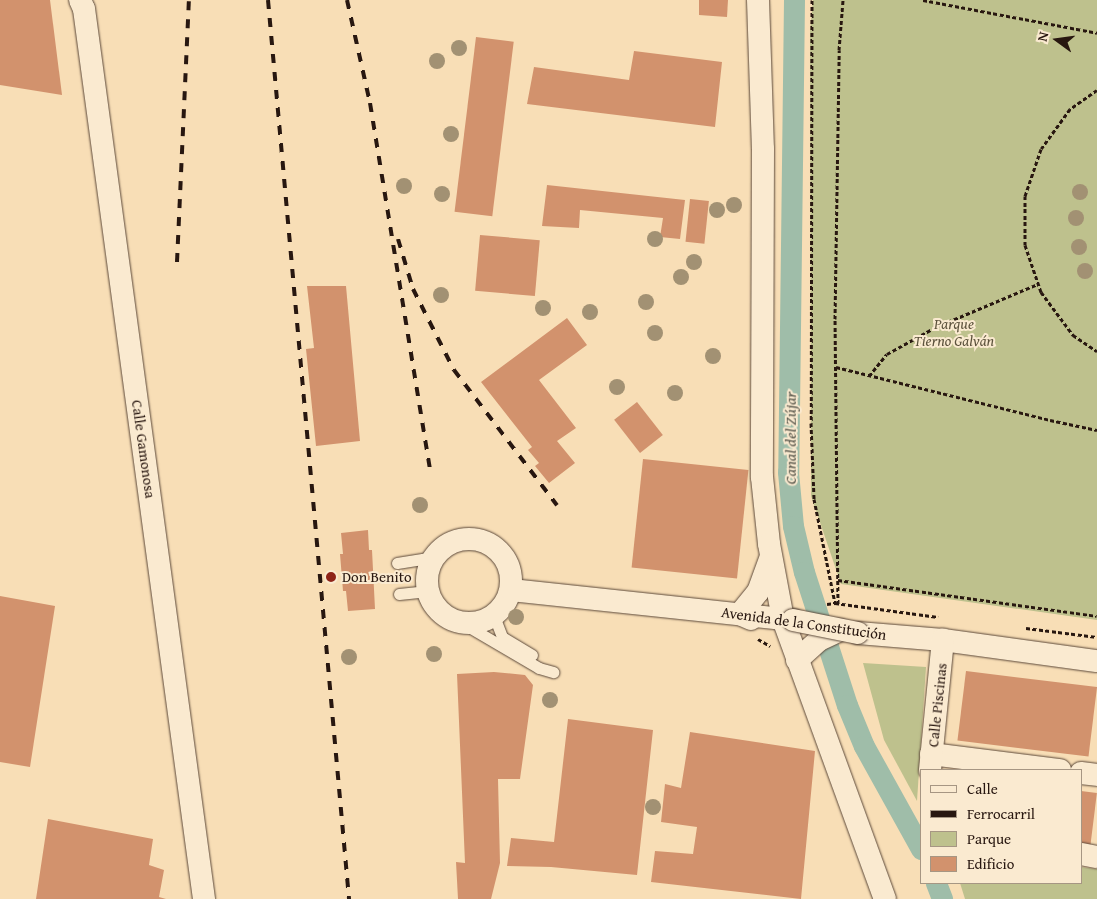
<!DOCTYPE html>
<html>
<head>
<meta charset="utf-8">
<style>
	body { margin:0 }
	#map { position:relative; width:1097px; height:899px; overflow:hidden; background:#f8deb6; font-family:"Gentium Book Plus",serif }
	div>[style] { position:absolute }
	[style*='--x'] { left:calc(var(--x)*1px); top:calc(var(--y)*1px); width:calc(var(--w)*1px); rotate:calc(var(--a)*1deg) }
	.green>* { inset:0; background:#bec18d }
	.canal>* { height:21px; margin:-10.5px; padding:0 10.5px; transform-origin:10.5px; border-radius:10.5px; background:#9fbda9 }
	.building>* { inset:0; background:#d2926d; transform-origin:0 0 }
	.path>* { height:3px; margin-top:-1.5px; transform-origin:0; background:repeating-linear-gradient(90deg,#281710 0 4px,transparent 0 6.5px) }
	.roads { filter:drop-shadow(0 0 1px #5c493a) drop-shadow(0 0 1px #5c493a) }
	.service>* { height:11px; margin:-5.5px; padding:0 5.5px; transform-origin:5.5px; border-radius:5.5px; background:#faead0 }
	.minor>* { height:22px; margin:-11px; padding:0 11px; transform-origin:11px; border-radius:11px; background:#faead0 }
	.minor>.ring { margin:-11px; padding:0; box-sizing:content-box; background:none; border:22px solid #faead0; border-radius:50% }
	.rail>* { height:4px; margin-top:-2px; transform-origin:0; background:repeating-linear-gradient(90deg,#281710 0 9px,transparent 0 18px) }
	.bridges { filter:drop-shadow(0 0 1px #5c493a) drop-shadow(0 0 1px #5c493a) }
	.minor-bridge>* { height:22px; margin:-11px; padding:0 11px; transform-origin:11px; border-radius:11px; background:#faead0 }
	.trees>* { width:16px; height:16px; margin:-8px; border-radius:50%; background:#a29173 }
	.dots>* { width:14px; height:14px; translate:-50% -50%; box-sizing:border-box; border:2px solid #faead0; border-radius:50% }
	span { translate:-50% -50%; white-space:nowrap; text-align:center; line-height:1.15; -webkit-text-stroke:4px #faead0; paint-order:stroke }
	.park-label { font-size:15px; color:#5c523c; font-style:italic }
	.street-label { font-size:15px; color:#281710 }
	.poi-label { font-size:15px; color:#281710 }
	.left { translate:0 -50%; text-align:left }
	.water-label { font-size:16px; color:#525146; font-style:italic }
	.legend { position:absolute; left:920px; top:769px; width:162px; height:115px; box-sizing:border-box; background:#faead0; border:1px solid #a69683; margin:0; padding:6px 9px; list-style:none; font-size:15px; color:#281710 }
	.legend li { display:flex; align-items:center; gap:10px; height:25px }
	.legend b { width:25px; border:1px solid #a69683 }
	.north { position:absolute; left:1032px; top:15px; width:50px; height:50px; -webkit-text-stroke:4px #faead0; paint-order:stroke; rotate:284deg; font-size:14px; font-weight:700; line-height:20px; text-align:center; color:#281710 }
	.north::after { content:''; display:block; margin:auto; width:18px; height:22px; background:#281710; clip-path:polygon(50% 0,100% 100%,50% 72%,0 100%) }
</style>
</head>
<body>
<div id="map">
	<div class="green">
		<i style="clip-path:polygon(813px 0,1097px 0,1097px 620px,841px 584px,811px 496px,810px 31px)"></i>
		<i style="clip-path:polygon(863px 663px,926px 667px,917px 801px,884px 740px)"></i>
		<i style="clip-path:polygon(1081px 867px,1097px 869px,1097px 899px,965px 899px,960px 883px,1081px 883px)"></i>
	</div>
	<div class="canal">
		<i style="--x:794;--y:0;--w:472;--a:90.7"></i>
		<i style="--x:788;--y:472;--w:54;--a:84.7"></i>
		<i style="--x:793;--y:526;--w:47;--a:76.6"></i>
		<i style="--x:804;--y:572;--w:140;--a:72.1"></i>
		<i style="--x:847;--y:705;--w:44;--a:67.5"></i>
		<i style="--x:864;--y:746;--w:118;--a:61"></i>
		<i style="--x:936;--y:883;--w:17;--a:69"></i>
	</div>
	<div class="building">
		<i style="clip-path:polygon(0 0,50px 0,62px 95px,0 85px)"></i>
		<i style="clip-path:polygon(699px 0,728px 0,727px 17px,699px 15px)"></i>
		<i style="left:476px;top:37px;width:38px;height:176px;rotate:7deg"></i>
		<i style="clip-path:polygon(634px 51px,722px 62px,715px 127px,527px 104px,534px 67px,629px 80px)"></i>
		<i style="clip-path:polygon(547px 185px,685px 200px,680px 239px,660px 237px,663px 218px,580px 210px,579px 228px,542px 226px)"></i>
		<i style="left:690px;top:199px;width:19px;height:43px;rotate:6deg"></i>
		<i style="left:480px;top:235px;width:60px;height:56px;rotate:5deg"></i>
		<i style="clip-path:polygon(307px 286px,346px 286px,360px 441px,316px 446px,306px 349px,314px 348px)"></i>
		<i style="clip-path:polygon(567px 318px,587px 345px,539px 380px,576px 428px,557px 441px,575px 463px,549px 483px,535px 466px,539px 463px,528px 450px,532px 447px,481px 382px)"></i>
		<i style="left:637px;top:402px;width:42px;height:29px;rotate:52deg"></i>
		<i style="left:643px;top:459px;width:106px;height:109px;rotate:6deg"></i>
		<i style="clip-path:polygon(368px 530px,369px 550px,372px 550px,375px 609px,348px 611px,346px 591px,343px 591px,340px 554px,343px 554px,341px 533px)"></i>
		<i style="clip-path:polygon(0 596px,55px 606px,30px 767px,0 762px)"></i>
		<i style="left:966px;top:671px;width:132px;height:70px;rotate:7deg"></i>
		<i style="clip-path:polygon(494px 672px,525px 675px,533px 685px,520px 779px,498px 779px,500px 863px,491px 899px,458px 899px,456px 862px,465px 863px,457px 674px)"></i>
		<i style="clip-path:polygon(568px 719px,653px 730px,637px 875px,551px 867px,507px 866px,511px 838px,554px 842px)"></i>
		<i style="clip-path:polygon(690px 732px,815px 751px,801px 899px,651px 882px,655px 851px,693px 854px,697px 827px,661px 822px,665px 784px,681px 788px)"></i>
		<i style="left:1081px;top:791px;width:16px;height:53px;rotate:7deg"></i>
		<i style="clip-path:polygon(48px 819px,153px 839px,149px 865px,164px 870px,159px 897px,166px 899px,36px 899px)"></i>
	</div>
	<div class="path">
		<i style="--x:812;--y:0;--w:423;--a:90.1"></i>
		<i style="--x:811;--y:423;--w:76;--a:87.7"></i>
		<i style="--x:814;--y:499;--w:106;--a:78.6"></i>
		<i style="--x:923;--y:0;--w:177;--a:10.7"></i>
		<i style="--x:1097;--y:90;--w:33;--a:145"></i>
		<i style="--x:1070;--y:109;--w:49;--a:125.9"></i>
		<i style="--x:1041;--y:149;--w:50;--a:108.8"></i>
		<i style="--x:1025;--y:196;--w:49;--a:90"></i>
		<i style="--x:1025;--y:245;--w:50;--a:71.2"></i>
		<i style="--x:1041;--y:292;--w:54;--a:53.3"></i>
		<i style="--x:1073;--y:335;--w:29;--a:34"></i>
		<i style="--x:836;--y:367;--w:220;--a:13.9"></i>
		<i style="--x:1050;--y:420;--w:48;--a:12"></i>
		<i style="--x:869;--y:376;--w:28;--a:-51"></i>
		<i style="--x:887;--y:354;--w:56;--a:-28.9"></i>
		<i style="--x:936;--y:327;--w:111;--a:-22.9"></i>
		<i style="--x:838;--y:580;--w:261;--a:7.9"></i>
		<i style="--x:827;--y:604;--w:8;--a:-7"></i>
		<i style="--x:835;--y:603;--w:104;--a:7.7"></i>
		<i style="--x:838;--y:604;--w:285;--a:-90.6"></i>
		<i style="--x:835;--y:319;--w:269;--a:-89.1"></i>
		<i style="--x:839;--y:50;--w:50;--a:-85.4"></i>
		<i style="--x:1026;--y:628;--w:72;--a:7.2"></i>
		<i style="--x:758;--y:639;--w:14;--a:30"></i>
	</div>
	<div class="roads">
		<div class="service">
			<i style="--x:397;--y:563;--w:38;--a:-9"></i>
			<i style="--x:399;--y:594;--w:29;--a:-6"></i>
			<i style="--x:494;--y:616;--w:22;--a:69"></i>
			<i style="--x:502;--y:637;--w:35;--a:31"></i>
			<i style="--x:464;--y:624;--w:87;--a:30.4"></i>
			<i style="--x:539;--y:668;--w:15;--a:16"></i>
		</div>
		<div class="minor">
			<i style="--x:80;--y:0;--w:10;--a:66"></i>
			<i style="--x:84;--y:9;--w:898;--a:82.32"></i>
			<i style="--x:758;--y:0;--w:149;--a:88.1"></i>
			<i style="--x:763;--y:149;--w:328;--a:90.2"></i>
			<i style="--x:762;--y:477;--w:67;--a:84"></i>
			<i style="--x:769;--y:544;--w:76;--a:79.4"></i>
			<i style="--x:783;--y:619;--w:298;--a:70"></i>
			<i class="ring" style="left:427px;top:539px;width:62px;height:62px"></i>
			<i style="--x:511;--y:590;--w:284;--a:6.1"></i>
			<i style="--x:751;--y:619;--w:12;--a:-156"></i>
			<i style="--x:740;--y:614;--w:28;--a:-51"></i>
			<i style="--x:758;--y:592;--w:37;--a:-70"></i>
			<i style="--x:858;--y:633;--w:85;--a:4.7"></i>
			<i style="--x:943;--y:640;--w:155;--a:7.8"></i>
			<i style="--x:797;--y:660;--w:30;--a:-42"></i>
			<i style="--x:819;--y:640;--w:23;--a:-25"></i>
			<i style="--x:931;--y:754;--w:130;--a:7.1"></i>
			<i style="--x:930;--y:770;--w:131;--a:-84.3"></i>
			<i style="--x:1081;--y:773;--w:16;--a:7"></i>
			<i style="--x:1081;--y:854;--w:16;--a:11"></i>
		</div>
	</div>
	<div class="rail">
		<i style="--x:268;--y:0;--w:903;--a:84.85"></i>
		<i style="--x:347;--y:0;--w:106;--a:77.4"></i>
		<i style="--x:370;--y:103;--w:377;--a:80.7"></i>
		<i style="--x:398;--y:239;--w:52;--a:73.3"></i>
		<i style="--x:413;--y:289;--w:91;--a:63.2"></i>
		<i style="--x:454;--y:370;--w:170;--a:52.7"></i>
		<i style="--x:177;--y:262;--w:262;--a:-87.4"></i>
	</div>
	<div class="bridges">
		<div class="minor-bridge">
			<i style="--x:793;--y:620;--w:66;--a:11.3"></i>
		</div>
	</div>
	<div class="trees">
		<i style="left:459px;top:48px"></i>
		<i style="left:437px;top:61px"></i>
		<i style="left:451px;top:134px"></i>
		<i style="left:404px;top:186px"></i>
		<i style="left:1080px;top:192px"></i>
		<i style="left:442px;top:194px"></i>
		<i style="left:734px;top:205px"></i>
		<i style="left:717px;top:210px"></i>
		<i style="left:1076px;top:218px"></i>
		<i style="left:655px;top:239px"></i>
		<i style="left:1079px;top:247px"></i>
		<i style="left:694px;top:262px"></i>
		<i style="left:1085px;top:271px"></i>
		<i style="left:681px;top:277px"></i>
		<i style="left:441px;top:295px"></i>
		<i style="left:646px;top:302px"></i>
		<i style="left:543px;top:308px"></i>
		<i style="left:590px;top:312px"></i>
		<i style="left:655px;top:333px"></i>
		<i style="left:713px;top:356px"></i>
		<i style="left:617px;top:387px"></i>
		<i style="left:675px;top:393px"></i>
		<i style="left:420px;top:505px"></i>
		<i style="left:516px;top:617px"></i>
		<i style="left:434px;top:654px"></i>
		<i style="left:349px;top:657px"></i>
		<i style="left:550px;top:700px"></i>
		<i style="left:653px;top:807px"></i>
	</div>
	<div class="dots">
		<i style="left:331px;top:577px;background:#8f2418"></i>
	</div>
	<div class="park-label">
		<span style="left:954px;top:332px">Parque<br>Tierno Galván</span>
	</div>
	<div class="street-label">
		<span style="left:144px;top:449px;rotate:82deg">Calle Gamonosa</span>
		<span style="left:804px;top:623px;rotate:8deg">Avenida de la Constitución</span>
		<span style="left:937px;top:705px;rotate:-84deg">Calle Piscinas</span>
	</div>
	<div class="poi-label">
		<span class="left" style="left:342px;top:577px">Don Benito</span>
	</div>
	<div class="water-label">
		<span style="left:790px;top:438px;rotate:-90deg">Canal del Zújar</span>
	</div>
	<ul class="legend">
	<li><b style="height:6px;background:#faead0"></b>Calle</li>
	<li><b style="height:6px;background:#281710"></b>Ferrocarril</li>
	<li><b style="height:14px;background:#bec18d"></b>Parque</li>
	<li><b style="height:14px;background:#d2926d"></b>Edificio</li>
	</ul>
	<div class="north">N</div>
</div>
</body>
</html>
